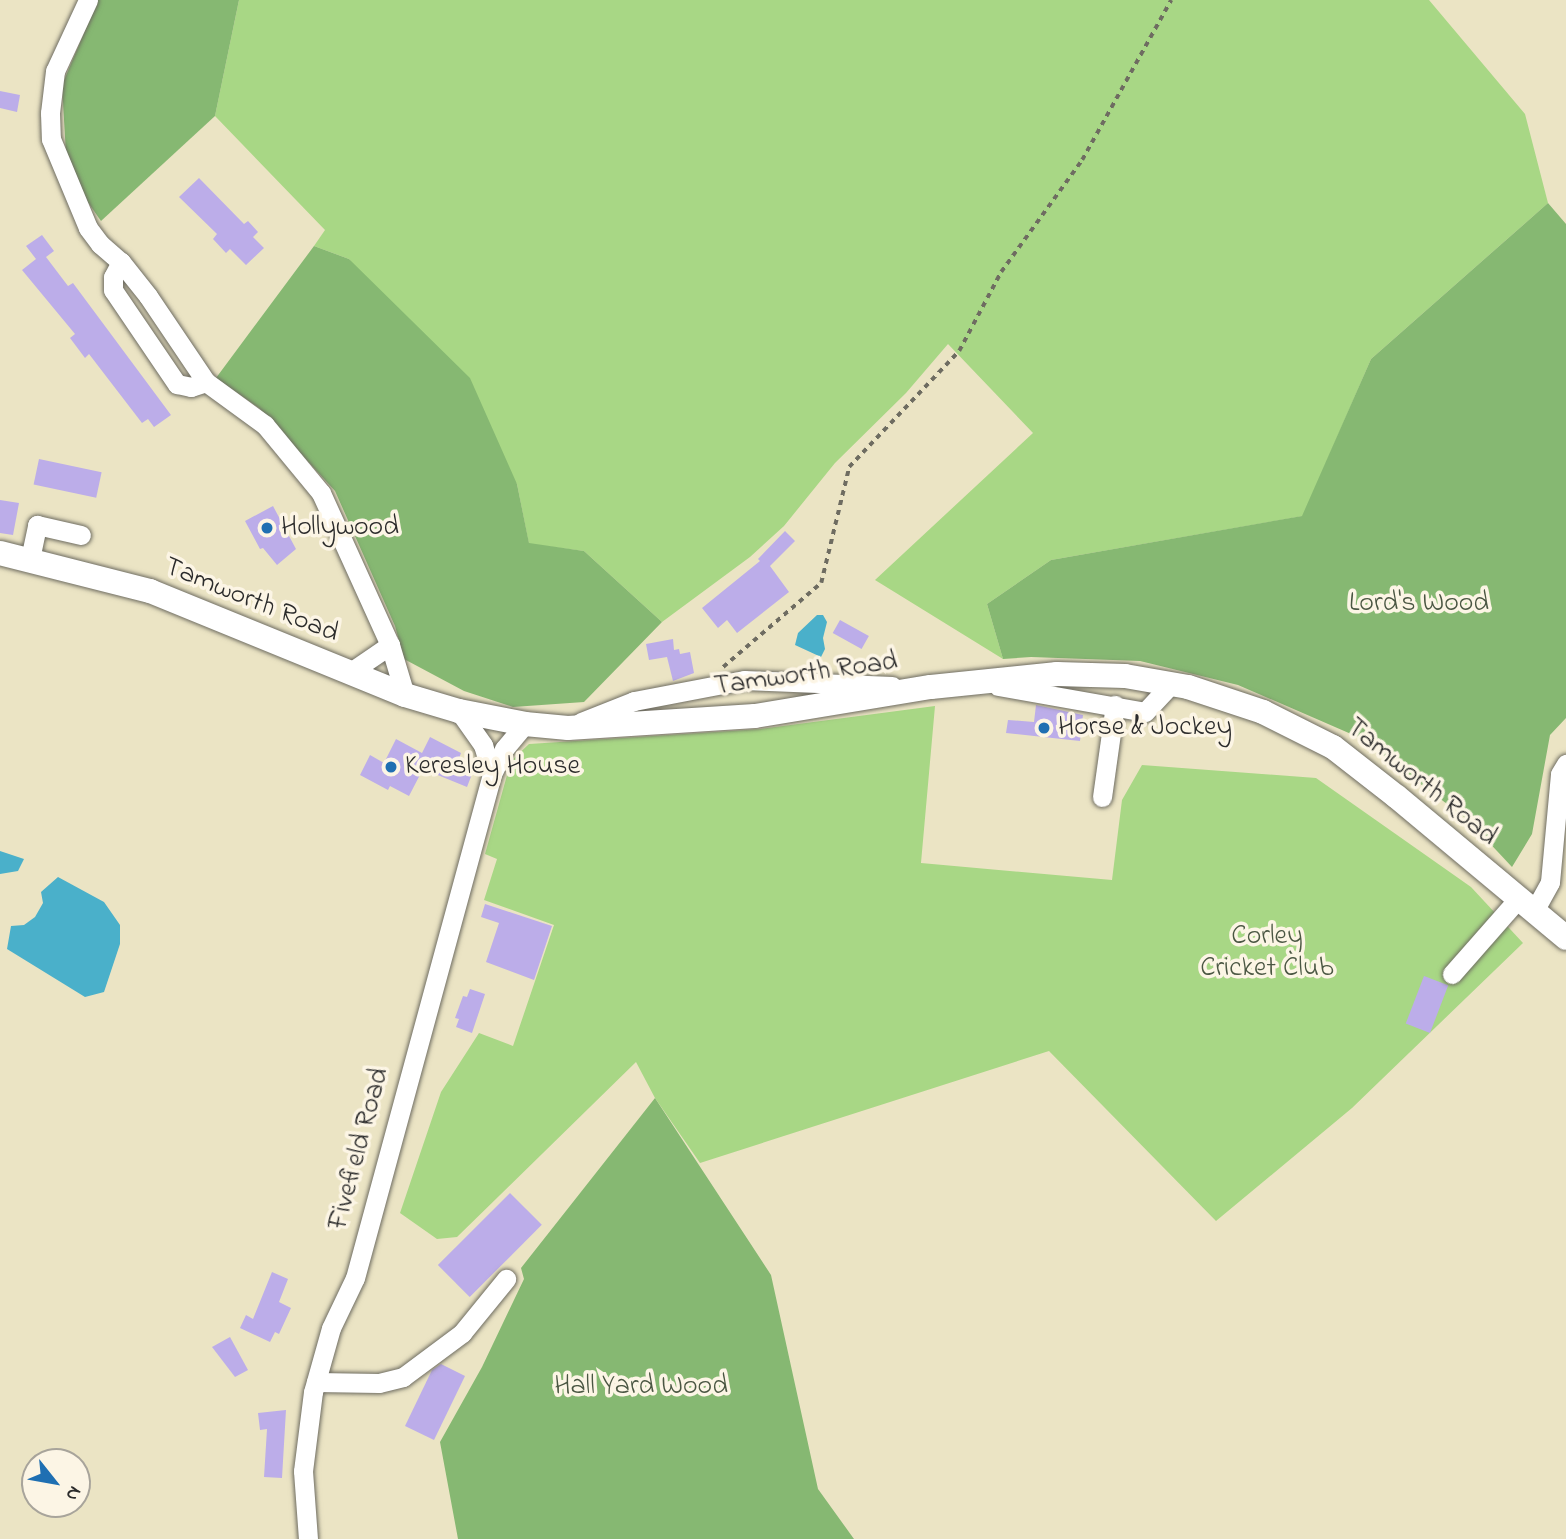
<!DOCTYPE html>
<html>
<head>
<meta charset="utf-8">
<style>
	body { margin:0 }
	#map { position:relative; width:1566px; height:1539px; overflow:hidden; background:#ebe4c4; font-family:"Indie Flower",sans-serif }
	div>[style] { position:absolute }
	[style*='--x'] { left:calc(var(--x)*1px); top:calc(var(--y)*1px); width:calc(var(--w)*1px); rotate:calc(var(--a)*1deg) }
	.green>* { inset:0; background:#a8d785 }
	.forest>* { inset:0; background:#86b872 }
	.water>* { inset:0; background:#4ab0ca }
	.building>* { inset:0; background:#bcade9; transform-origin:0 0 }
	.path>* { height:3.5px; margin-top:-1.75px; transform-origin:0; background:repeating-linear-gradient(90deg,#6e6c61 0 5px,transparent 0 10px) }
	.roads { filter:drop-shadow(0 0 2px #6e6c61) drop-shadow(0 0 2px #6e6c61) }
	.minor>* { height:19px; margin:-9.5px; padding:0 9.5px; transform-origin:9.5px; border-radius:9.5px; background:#fff }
	.major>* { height:24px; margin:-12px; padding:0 12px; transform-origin:12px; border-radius:12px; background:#fff }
	.dots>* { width:19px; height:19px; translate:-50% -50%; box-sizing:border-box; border:4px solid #fcf5e5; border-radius:50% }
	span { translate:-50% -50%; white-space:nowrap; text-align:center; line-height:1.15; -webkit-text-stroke:7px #fcf5e5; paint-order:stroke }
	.poi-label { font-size:28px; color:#2b2b2b }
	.left { translate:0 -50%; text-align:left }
	.street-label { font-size:28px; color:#2b2b2b }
	.park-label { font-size:28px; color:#4a5642 }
	.north { position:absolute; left:21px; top:1448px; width:70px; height:70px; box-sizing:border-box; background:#fcf5e5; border:2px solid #a8a49b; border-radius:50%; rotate:121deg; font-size:19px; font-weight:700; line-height:28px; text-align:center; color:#2b2b2b }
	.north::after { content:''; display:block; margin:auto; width:24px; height:32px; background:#1f6fb2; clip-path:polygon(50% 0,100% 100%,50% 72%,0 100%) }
</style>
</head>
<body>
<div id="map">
	<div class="green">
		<i style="clip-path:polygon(239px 0,1429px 0,1525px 114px,1548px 203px,1371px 359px,1303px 516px,1051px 560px,987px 604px,1003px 659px,875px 580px,1033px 433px,948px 344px,906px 393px,835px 463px,784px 526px,750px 557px,662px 622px,584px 551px,529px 544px,517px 484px,349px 259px,314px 246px,325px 230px,215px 116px)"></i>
		<i style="clip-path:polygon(935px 706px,921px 863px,1112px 880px,1122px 800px,1142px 765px,1316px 778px,1471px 887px,1523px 943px,1352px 1108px,1216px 1221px,1049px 1051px,700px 1163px,655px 1098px,636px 1062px,457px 1237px,437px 1239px,400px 1213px,441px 1092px,479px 1033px,513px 1046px,554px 925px,484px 900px,497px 859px,485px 854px,511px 761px,529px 744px,761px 729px)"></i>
	</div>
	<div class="forest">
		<i style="clip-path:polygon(98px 0,239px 0,215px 116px,101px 221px,87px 201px,66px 154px,62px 85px)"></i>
		<i style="clip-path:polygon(1548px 203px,1566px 224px,1566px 718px,1550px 735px,1532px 834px,1512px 867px,1467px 819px,1358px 737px,1238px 685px,1140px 661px,1031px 657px,1003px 659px,987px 604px,1051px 560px,1302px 516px,1371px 359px)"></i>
		<i style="clip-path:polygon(314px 246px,349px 259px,470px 378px,517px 484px,529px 543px,584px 551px,662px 622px,584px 702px,513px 707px,464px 691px,404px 659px,395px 626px,335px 491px,259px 408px,216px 378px)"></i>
		<i style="clip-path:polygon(655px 1098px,771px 1275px,818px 1489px,854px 1539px,458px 1539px,440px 1442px,482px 1367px,524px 1279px,521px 1268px)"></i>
	</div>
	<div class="water">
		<i style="clip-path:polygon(817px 615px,823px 615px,827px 622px,823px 638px,825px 649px,821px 657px,795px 645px,798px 633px)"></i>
		<i style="clip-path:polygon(0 851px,24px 859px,18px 871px,0 874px)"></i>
		<i style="clip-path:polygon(58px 877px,104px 902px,120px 925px,120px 944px,104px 992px,85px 997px,7px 949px,11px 926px,24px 925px,35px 917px,43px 903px,41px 892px)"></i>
	</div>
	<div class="building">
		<i style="clip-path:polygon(0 91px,20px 95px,17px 112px,0 108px)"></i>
		<i style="clip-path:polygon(199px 178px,244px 224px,248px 221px,258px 232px,253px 237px,264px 248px,246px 265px,230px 249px,226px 253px,213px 239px,217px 234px,179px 197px)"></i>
		<i style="clip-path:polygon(42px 235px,54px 251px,46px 257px,68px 286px,73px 283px,171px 415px,154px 427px,148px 419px,142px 423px,89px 354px,85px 358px,70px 338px,75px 334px,22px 270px,36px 259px,26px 246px)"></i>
		<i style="left:39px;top:459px;width:64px;height:26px;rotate:12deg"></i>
		<i style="clip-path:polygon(0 500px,19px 503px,13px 535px,0 533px)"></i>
		<i style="clip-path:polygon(273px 506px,296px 549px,277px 565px,263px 548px,260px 549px,245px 521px)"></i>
		<i style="clip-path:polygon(785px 531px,795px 541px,770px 566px,789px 592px,737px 633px,727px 620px,718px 628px,702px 608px,760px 561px,758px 559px)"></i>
		<i style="left:840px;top:620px;width:33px;height:15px;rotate:29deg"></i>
		<i style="clip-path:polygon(673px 639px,674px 650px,679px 649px,680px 654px,690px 652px,694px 673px,673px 681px,667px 657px,649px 660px,646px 644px)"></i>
		<i style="clip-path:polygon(1036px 705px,1083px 715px,1080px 741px,1006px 733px,1008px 720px,1034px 722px)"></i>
		<i style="clip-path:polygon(430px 737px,461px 753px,456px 767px,472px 774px,467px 787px,423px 769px,409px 796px,390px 786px,388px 790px,360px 775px,370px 755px,384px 763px,396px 739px,422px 753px)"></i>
		<i style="clip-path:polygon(485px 904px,552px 926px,534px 980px,486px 962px,499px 923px,481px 917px)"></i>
		<i style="left:1424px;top:976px;width:26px;height:51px;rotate:21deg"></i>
		<i style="clip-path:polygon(470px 989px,485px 994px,472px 1033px,456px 1027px,459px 1019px,455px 1018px,463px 996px,467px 997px)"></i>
		<i style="left:510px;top:1193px;width:45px;height:102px;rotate:45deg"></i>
		<i style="clip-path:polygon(272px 1272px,288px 1279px,279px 1302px,291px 1308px,279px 1334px,275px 1332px,270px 1342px,240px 1328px,246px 1315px,253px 1319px)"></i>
		<i style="clip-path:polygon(230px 1337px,248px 1370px,235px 1377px,212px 1347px)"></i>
		<i style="clip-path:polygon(441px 1364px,465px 1376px,434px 1440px,405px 1426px,432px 1370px)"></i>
		<i style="clip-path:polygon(286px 1410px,282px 1478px,264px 1477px,267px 1429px,260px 1430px,258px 1413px)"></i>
	</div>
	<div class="path">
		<i style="--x:723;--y:667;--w:129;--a:-40.6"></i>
		<i style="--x:821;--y:583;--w:119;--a:-76.4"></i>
		<i style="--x:849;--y:467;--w:160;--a:-46.5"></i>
		<i style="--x:959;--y:351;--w:89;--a:-62"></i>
		<i style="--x:1001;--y:272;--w:138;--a:-54.1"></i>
		<i style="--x:1082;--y:160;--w:183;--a:-60.9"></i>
	</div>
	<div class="roads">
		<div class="minor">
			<i style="--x:88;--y:0;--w:78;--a:114.9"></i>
			<i style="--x:55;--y:71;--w:42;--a:96.8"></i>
			<i style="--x:50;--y:113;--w:26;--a:88"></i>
			<i style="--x:51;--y:139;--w:96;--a:67.4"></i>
			<i style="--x:88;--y:228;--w:20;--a:53"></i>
			<i style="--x:100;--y:244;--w:28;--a:41"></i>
			<i style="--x:121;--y:262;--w:43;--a:51.5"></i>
			<i style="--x:148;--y:296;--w:104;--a:56"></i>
			<i style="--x:206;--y:382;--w:73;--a:36.1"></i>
			<i style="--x:265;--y:425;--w:88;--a:50.5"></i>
			<i style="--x:321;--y:493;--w:167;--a:65.6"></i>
			<i style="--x:390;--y:645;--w:52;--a:73.3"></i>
			<i style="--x:121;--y:262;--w:17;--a:118"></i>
			<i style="--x:113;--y:277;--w:13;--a:90"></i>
			<i style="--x:113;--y:290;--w:114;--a:55.8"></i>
			<i style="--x:177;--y:384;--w:14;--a:12"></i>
			<i style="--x:191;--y:387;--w:16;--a:-18"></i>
			<i style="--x:30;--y:559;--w:35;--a:-78"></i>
			<i style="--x:37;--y:525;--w:45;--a:12.8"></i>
			<i style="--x:349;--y:673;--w:50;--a:-34.3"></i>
			<i style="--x:998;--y:686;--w:149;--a:10"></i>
			<i style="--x:1145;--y:712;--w:40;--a:-47"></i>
			<i style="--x:459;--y:711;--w:42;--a:54.8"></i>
			<i style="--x:483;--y:745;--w:30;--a:73"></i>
			<i style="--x:581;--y:722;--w:57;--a:-21.6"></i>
			<i style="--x:634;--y:701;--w:112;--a:-10.8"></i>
			<i style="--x:744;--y:680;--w:148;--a:2.3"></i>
			<i style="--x:1102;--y:797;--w:93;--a:-82"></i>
			<i style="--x:1533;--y:913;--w:35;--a:-61"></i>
			<i style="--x:1550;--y:882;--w:108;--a:-84.7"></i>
			<i style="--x:1560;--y:774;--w:12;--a:-59"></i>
			<i style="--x:1452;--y:974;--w:98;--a:-48.7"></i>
			<i style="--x:316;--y:1382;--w:63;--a:0.9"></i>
			<i style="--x:379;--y:1383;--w:25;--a:-14"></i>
			<i style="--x:403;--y:1377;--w:74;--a:-36.7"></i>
			<i style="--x:462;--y:1333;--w:70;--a:-50.8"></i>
			<i style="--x:308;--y:1539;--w:68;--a:-94.2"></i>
			<i style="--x:303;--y:1471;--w:80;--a:-82.8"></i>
			<i style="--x:313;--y:1392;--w:66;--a:-74.3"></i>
			<i style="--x:331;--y:1328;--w:55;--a:-64.4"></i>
			<i style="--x:355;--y:1278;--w:522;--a:-74.79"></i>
			<i style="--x:492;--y:774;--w:28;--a:-64"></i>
			<i style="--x:504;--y:749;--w:33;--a:-50"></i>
		</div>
		<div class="major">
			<i style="--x:0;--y:553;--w:155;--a:14.2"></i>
			<i style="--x:150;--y:591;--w:275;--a:22.2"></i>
			<i style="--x:405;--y:695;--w:56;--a:16.5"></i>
			<i style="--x:459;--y:711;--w:67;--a:11.1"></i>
			<i style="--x:525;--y:724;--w:43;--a:5.3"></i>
			<i style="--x:568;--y:728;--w:187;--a:-3.7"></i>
			<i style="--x:755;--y:716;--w:178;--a:-9.4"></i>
			<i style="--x:931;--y:687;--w:127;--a:-5.9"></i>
			<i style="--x:1057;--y:674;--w:68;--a:1.7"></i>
			<i style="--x:1125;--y:676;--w:64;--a:9.9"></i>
			<i style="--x:1188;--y:687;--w:79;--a:18.4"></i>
			<i style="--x:1263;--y:712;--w:78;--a:26.6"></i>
			<i style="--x:1333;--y:747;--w:81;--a:38"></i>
			<i style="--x:1397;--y:797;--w:220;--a:39.8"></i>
		</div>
	</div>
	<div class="dots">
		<i style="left:267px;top:528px;background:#1f6fb2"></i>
		<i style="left:1044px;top:728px;background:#1f6fb2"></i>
		<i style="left:391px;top:767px;background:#1f6fb2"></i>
	</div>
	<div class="poi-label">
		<span class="left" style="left:281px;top:528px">Hollywood</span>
		<span class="left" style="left:1058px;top:728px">Horse &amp; Jockey</span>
		<span class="left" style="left:405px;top:767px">Keresley House</span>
	</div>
	<div class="street-label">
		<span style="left:251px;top:601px;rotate:22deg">Tamworth Road</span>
		<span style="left:806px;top:675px;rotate:-8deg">Tamworth Road</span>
		<span style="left:1421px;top:783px;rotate:39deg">Tamworth Road</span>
		<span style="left:360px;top:1149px;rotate:-75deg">Fivefield Road</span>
	</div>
	<div class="park-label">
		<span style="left:1419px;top:604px">Lord's Wood</span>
		<span style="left:1267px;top:953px">Corley<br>Cricket Club</span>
		<span style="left:641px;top:1387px">Hall Yard Wood</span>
	</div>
	<div class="north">N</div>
</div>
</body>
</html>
